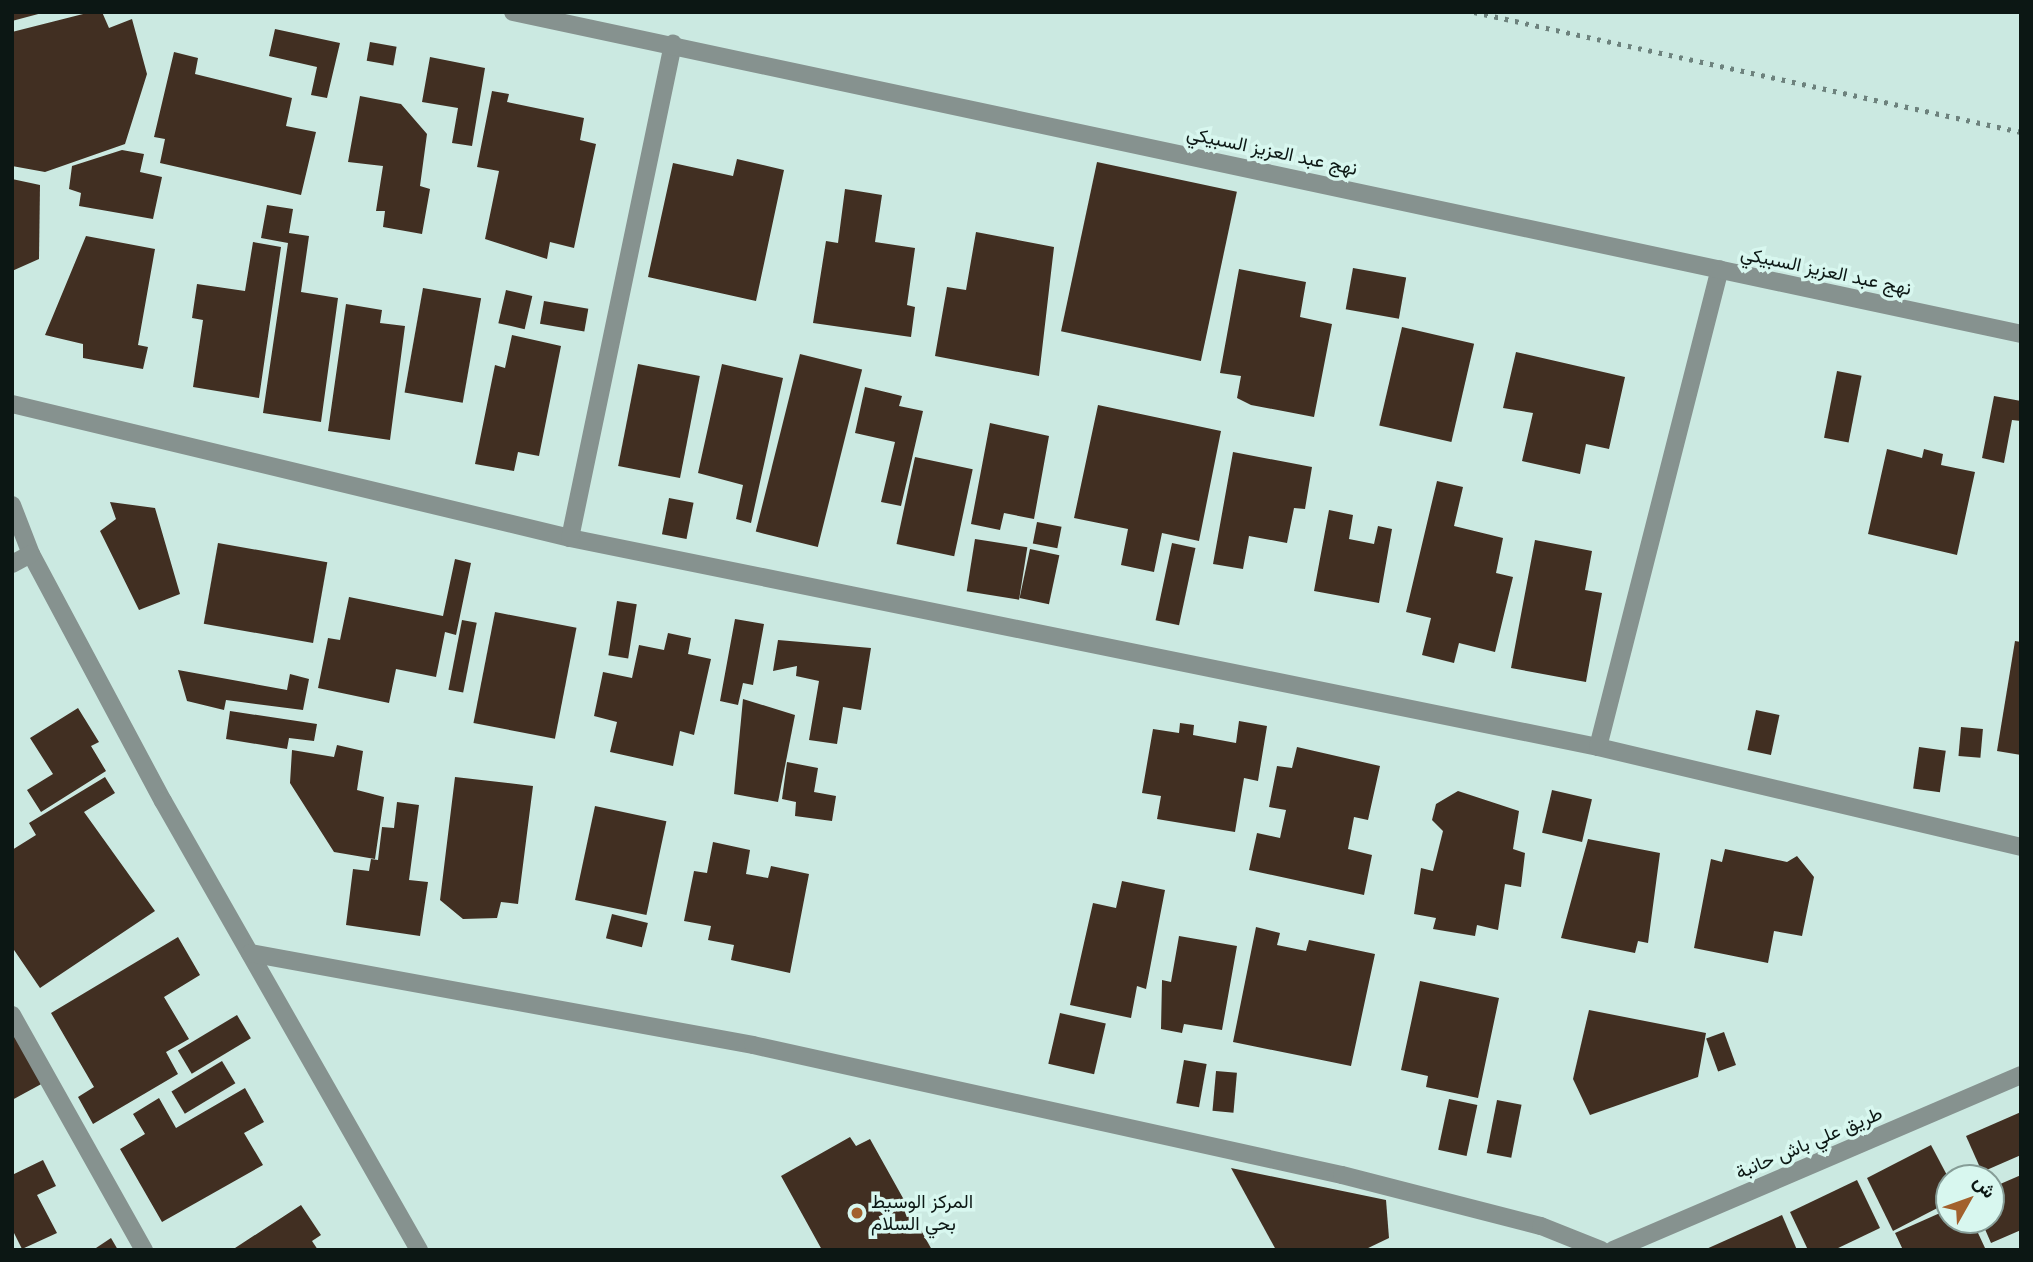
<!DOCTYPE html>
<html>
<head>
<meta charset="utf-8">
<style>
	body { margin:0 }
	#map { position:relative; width:2033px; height:1262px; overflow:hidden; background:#cbe9e1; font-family:Arial,Vazirmatn,sans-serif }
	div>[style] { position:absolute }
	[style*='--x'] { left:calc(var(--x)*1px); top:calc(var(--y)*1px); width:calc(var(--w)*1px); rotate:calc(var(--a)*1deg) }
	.building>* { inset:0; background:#412f22; transform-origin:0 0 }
	.service>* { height:18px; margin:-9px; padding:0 9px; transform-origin:9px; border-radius:9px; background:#86928f }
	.minor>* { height:18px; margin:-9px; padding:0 9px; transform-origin:9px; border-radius:9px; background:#86928f }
	.tertiary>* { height:18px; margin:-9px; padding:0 9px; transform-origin:9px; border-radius:9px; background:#86928f }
	.rail>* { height:5px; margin-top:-2.5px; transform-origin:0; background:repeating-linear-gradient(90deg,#6d827d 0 3.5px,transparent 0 10.5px) }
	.dots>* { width:19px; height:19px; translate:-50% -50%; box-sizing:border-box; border:4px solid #d8f7ef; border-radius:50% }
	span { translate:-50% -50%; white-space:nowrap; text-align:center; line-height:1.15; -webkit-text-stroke:7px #d8f7ef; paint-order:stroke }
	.street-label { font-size:19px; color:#0c1714 }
	.poi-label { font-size:19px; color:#0c1714 }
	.left { translate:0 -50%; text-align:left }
	.frame { position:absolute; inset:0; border:14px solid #0c1714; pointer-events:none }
	.north { position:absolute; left:1935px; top:1164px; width:70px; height:70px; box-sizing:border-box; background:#d8f7ef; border:2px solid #869d97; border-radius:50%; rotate:50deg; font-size:19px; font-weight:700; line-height:28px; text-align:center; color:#0c1714 }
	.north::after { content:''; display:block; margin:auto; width:24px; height:32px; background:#a2612d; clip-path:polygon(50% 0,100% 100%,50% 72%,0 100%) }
</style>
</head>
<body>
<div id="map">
	<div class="building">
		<i style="clip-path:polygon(12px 12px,42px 12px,42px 13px,12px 21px)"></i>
		<i style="clip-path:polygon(91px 12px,102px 12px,109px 28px,132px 19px,147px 74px,125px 144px,45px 172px,12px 166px,12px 32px)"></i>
		<i style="clip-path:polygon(275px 29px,340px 43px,327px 98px,311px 95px,317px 67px,269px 56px)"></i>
		<i style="left:370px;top:42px;width:27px;height:19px;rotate:10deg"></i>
		<i style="clip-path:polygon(174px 52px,198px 58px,195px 74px,292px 98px,286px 126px,316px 132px,301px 195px,160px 163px,165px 139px,154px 137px)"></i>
		<i style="clip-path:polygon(430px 57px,485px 68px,472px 146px,452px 143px,458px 108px,422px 102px)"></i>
		<i style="clip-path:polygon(492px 91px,509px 94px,507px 102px,584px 118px,580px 140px,596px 144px,574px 248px,550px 242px,547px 259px,485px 239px,499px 171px,477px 167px)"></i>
		<i style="clip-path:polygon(360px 96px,401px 104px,427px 134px,420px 186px,430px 189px,422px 234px,383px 227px,385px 211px,376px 211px,383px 166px,348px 162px)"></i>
		<i style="clip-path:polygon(122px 150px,144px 154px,140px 172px,162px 177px,153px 219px,79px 206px,81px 193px,69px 189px,72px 166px)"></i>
		<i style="clip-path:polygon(737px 159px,784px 170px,756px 301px,648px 277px,673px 163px,733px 176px)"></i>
		<i style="left:1097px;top:162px;width:143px;height:173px;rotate:12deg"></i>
		<i style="clip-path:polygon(12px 179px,40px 185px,39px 259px,12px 271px)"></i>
		<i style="clip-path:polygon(845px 189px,882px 195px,875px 242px,915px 248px,907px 305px,915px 307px,911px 337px,813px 323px,826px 241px,838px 243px)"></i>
		<i style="clip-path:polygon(267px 205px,293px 209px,289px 233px,309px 236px,301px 292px,338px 298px,321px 422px,263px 413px,288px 243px,261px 238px)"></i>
		<i style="clip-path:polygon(976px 232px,1054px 247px,1039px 376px,935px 356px,947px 287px,966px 290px)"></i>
		<i style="clip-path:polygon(86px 236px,155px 249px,138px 345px,148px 347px,143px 369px,83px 358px,83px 344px,45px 335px)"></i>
		<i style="clip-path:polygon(253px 242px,281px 247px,259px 398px,193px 387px,203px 320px,192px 318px,197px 284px,245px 291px)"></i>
		<i style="left:1353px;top:268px;width:54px;height:42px;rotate:10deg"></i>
		<i style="clip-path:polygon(1239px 269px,1306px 282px,1300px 317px,1332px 324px,1314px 417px,1251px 405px,1237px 398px,1241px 376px,1220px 373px)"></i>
		<i style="left:423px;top:288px;width:59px;height:106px;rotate:10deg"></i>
		<i style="left:506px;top:290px;width:27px;height:34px;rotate:13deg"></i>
		<i style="left:544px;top:301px;width:45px;height:23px;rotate:10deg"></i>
		<i style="clip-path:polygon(346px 304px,382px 310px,380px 323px,405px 326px,390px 440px,328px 431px)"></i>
		<i style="left:1402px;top:327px;width:74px;height:101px;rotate:13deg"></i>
		<i style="clip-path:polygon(512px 335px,561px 346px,539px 456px,518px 452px,514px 471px,475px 464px,495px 365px,505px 368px)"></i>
		<i style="clip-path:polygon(1516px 352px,1625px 377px,1609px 449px,1586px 444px,1580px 474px,1522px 461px,1533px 413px,1503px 408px)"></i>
		<i style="left:800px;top:354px;width:64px;height:183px;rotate:14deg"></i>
		<i style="left:638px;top:364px;width:63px;height:104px;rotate:11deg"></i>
		<i style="clip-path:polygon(722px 364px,783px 378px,751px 523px,736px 519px,743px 485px,698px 473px)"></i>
		<i style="left:1837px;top:371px;width:25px;height:68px;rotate:11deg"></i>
		<i style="clip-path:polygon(865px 387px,902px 396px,899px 406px,923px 411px,901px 506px,881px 502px,895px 442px,855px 433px)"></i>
		<i style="clip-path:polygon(1994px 396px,2021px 401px,2021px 421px,2012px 420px,2004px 463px,1982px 458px)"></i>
		<i style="clip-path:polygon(1098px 405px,1221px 431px,1199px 541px,1162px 533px,1154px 572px,1121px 565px,1128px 529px,1074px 518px)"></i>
		<i style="clip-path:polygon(990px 423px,1049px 436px,1034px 519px,1004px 513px,1000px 530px,971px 524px)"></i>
		<i style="clip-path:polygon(1887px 449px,1922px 458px,1924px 449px,1943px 454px,1941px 465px,1975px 472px,1957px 555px,1868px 534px)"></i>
		<i style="clip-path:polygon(1233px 452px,1312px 467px,1305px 509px,1294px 508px,1287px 543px,1249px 536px,1243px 569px,1213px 564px)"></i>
		<i style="left:915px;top:457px;width:59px;height:89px;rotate:12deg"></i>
		<i style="clip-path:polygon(1437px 481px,1463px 487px,1454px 526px,1503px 538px,1496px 573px,1513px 577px,1495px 652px,1459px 643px,1454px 663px,1422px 655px,1431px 618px,1406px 612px)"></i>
		<i style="left:669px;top:498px;width:25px;height:37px;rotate:11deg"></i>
		<i style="clip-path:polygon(110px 502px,155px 508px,180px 594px,139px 610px,100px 531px,116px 519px)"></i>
		<i style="clip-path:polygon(1329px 510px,1353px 515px,1349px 539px,1374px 544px,1378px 526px,1392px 529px,1379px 603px,1314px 591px)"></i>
		<i style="left:1037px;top:522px;width:25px;height:22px;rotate:11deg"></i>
		<i style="left:975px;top:539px;width:53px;height:53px;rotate:9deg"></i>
		<i style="clip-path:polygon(1535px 540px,1592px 551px,1585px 590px,1602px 593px,1586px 682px,1511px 668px)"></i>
		<i style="left:218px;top:543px;width:111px;height:82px;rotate:10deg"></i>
		<i style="left:1172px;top:543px;width:24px;height:79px;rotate:12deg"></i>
		<i style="left:1030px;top:549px;width:30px;height:50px;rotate:12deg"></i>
		<i style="clip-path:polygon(455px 559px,471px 563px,456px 635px,445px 632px,436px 677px,396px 669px,389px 703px,318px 688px,328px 638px,340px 640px,349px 597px,443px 616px)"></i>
		<i style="left:617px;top:601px;width:20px;height:55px;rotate:9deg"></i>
		<i style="left:495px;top:612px;width:83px;height:113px;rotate:11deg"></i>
		<i style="clip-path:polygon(735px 619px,764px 624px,753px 685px,743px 683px,738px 705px,720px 701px)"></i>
		<i style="left:462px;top:620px;width:15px;height:71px;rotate:11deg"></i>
		<i style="clip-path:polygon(668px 633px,691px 638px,688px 654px,711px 659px,694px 735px,680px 731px,673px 766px,610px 752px,617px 722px,594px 716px,603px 672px,632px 678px,639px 645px,664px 650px)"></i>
		<i style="clip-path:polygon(778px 640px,871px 648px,861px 710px,843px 707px,837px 744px,809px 740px,819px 681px,796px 676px,797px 666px,773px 671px)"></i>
		<i style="clip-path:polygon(2015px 641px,2021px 642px,2021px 755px,1997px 751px)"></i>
		<i style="clip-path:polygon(178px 670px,287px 690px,290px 674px,309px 679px,303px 710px,226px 700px,224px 710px,187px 701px)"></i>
		<i style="clip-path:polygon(743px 699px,795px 715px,778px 802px,734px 794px)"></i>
		<i style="clip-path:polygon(78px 708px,99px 742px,91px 746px,106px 771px,41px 812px,27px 790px,53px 774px,30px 738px)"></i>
		<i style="left:1756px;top:710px;width:24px;height:41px;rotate:12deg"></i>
		<i style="clip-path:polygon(230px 711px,317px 724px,314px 741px,289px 738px,287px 749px,226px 739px)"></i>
		<i style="clip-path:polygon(1239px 721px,1267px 726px,1258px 781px,1244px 778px,1235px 832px,1157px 819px,1161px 796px,1142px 793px,1153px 729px,1179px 733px,1180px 723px,1194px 725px,1193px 735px,1236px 743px)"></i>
		<i style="left:1961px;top:727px;width:22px;height:29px;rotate:5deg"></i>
		<i style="clip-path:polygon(337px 745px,363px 751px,357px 790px,384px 797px,375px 859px,334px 852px,290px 783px,292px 750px,334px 757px)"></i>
		<i style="clip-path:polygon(1297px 747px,1380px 766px,1368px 820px,1354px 817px,1348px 849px,1372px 855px,1364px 895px,1249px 870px,1257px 833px,1280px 838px,1286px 810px,1269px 807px,1277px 766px,1292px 768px)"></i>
		<i style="left:1919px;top:747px;width:27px;height:42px;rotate:8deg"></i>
		<i style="clip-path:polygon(787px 762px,818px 768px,814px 792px,836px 796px,832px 821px,795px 816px,796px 802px,782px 799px)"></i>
		<i style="clip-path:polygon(105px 777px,115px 793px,84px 812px,155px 911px,40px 988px,12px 947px,12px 850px,36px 835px,29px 823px)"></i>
		<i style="clip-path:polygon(455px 777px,533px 786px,518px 904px,501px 902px,497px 918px,463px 919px,440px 900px)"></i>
		<i style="left:1552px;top:790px;width:41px;height:44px;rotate:13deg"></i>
		<i style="clip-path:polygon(1458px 791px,1519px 811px,1513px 849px,1525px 853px,1521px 887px,1505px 884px,1498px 930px,1477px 925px,1475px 936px,1433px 929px,1436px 918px,1414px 914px,1421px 868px,1433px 871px,1443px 831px,1432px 820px,1436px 804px)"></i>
		<i style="clip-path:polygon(397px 802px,419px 805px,409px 880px,428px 882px,420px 936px,346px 925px,353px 869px,369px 871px,371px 859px,378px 860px,382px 827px,394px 828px)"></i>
		<i style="left:595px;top:806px;width:73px;height:96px;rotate:12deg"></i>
		<i style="clip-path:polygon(1588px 839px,1660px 853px,1648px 943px,1638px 941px,1635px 953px,1561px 938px)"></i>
		<i style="clip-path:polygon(713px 842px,750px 850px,746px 874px,768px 878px,771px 866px,809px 874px,790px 973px,731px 960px,734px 945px,708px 940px,711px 926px,684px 921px,694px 871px,707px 873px)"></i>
		<i style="clip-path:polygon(1725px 849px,1787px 862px,1797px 856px,1814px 877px,1802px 936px,1774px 931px,1768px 963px,1694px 948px,1711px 859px,1722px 862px)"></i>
		<i style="clip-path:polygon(1122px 881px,1165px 890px,1146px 989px,1137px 986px,1131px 1018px,1070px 1005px,1093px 903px,1116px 908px)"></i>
		<i style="left:612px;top:914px;width:37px;height:25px;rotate:14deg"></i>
		<i style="clip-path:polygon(1256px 927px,1280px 933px,1277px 945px,1306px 951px,1309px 940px,1375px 954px,1351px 1066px,1233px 1042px)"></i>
		<i style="clip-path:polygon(1179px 936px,1237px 946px,1222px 1030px,1184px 1024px,1182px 1033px,1161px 1029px,1162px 980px,1171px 982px)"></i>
		<i style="clip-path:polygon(178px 937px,200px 975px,164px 997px,189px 1039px,166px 1052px,178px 1074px,93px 1124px,78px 1097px,94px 1087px,51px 1013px)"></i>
		<i style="clip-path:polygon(1420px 981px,1499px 998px,1478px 1098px,1426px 1087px,1428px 1076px,1401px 1070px)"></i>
		<i style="clip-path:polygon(1589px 1010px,1706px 1033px,1698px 1077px,1590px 1115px,1573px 1079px)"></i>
		<i style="left:1060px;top:1013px;width:47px;height:52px;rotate:13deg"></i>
		<i style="left:237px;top:1015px;width:27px;height:69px;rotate:59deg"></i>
		<i style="clip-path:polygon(12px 1023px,45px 1082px,12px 1100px)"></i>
		<i style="left:1724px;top:1032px;width:35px;height:19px;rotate:70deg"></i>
		<i style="left:1184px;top:1060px;width:23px;height:44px;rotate:10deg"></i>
		<i style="left:222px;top:1061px;width:26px;height:59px;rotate:59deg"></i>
		<i style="left:1216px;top:1071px;width:21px;height:40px;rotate:5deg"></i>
		<i style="clip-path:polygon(245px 1088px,264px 1122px,244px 1133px,263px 1165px,162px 1222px,120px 1149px,145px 1134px,133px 1114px,159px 1098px,176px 1128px)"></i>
		<i style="left:1449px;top:1099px;width:29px;height:52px;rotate:12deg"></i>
		<i style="left:1497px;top:1100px;width:25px;height:54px;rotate:11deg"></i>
		<i style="clip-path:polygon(2021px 1112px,2021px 1155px,1982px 1172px,1966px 1136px)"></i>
		<i style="clip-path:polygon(850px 1137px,856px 1146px,870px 1139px,932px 1250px,822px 1250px,781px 1176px)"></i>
		<i style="clip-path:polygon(1931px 1145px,1949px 1179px,1949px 1202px,1893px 1231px,1867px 1178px)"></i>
		<i style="clip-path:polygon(43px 1160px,56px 1186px,37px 1195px,57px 1233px,22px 1249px,12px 1229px,12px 1175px)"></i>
		<i style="clip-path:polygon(1231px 1168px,1386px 1200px,1389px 1238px,1364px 1250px,1276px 1250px)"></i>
		<i style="clip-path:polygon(2021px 1175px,2021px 1230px,1991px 1243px,1981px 1220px,1991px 1220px,1991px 1188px)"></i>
		<i style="clip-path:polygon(1857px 1180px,1880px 1228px,1834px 1250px,1808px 1250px,1790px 1212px)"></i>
		<i style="clip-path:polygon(301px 1205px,321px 1235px,312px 1241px,318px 1250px,232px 1250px)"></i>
		<i style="clip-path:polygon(1949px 1209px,1949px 1220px,1972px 1220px,1985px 1248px,1903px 1250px,1895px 1233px)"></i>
		<i style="clip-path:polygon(1782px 1215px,1797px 1250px,1704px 1250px)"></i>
		<i style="clip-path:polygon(111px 1238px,118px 1250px,93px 1250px)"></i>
	</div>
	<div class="service">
		<i style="--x:12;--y:1015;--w:270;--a:60.7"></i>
	</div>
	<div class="minor">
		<i style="--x:12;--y:404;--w:574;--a:13.5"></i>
		<i style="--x:570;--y:538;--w:1049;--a:11.49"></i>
		<i style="--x:1598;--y:747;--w:435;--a:13.3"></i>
		<i style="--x:12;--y:505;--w:53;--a:68.8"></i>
		<i style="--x:31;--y:554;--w:280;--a:61.9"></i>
		<i style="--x:163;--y:801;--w:517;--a:60.31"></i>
		<i style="--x:570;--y:538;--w:505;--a:-78.22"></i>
		<i style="--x:12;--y:564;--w:21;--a:-28"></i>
		<i style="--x:1598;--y:747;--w:493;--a:-75.7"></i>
		<i style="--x:250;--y:953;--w:511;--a:10.36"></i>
		<i style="--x:753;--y:1045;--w:603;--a:12.45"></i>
		<i style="--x:1342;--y:1175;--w:205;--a:14.4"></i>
		<i style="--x:1541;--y:1226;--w:65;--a:21.8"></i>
		<i style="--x:1613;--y:1250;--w:444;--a:-23.2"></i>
	</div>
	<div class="tertiary">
		<i style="--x:513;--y:12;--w:1542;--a:12.05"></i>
	</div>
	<div class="rail">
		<i style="--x:1474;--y:12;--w:560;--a:12.37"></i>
	</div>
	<div class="dots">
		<i style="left:857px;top:1213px;background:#a2612d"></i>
	</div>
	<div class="street-label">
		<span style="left:1272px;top:151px;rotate:12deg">نهج عبد العزيز السبيكي</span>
		<span style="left:1826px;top:271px;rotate:12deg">نهج عبد العزيز السبيكي</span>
		<span style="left:1809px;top:1143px;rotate:-23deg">طريق علي باش حانبة</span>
	</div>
	<div class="poi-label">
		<span class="left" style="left:871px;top:1213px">المركز الوسيط<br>بحي السلام</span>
	</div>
	<div class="frame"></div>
	<div class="north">ش</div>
</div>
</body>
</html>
